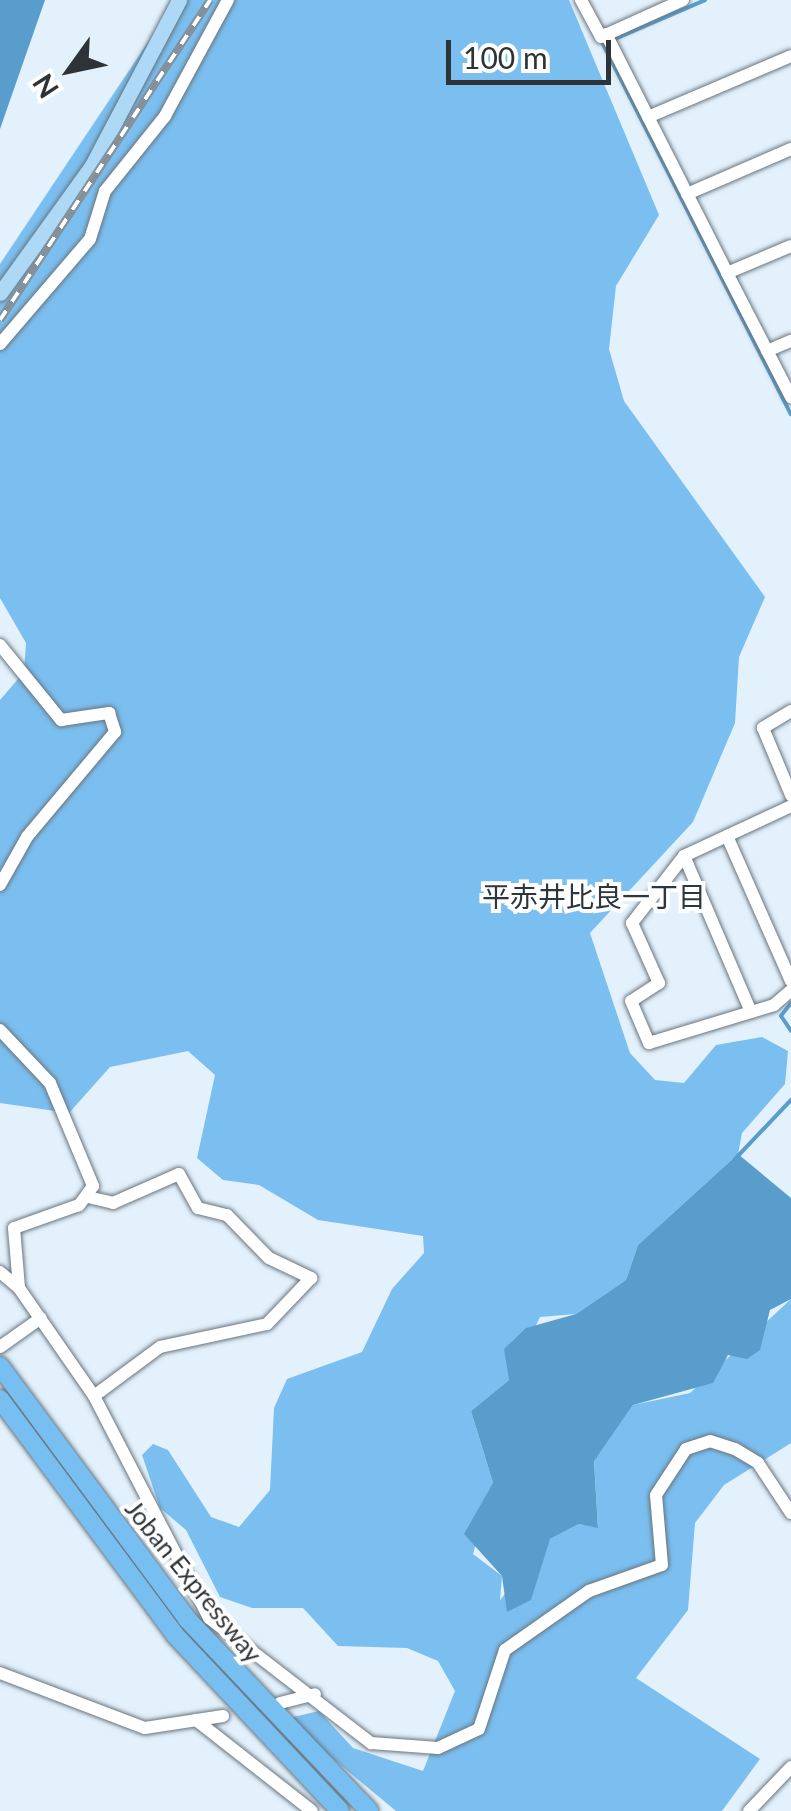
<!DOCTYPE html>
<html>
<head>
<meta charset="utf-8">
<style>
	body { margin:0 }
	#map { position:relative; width:791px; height:1811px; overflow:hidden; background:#e3f1fc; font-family:Lato,"Noto Sans JP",sans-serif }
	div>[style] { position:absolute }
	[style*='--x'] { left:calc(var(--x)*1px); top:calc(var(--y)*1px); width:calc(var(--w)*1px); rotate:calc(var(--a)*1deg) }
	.forest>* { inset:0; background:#7bbff0 }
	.water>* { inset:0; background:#599dcc }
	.stream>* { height:4px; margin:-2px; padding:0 2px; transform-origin:2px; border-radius:2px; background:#599dcc }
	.roads { filter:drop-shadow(0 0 2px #68757f) drop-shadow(0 0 2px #68757f) }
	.minor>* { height:12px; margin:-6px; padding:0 6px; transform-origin:6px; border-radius:6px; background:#fff }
	.major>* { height:15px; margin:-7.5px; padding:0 7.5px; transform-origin:7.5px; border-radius:7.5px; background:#add9f7 }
	.highway>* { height:18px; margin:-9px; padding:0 9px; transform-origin:9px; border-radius:9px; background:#77bff1 }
	.rail>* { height:8px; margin-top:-4px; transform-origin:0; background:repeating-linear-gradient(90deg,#fff 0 11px,#858f97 0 22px); box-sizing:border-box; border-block:2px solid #858f97 }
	span { translate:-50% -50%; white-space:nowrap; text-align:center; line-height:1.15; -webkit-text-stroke:8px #fff; paint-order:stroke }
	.street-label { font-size:25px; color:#2d3337 }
	.neighbourhood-label { font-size:28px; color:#2b363f }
	.north { position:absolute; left:20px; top:20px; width:100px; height:100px; -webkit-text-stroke:8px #fff; paint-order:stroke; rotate:237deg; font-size:28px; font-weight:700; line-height:40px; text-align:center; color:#2d3337 }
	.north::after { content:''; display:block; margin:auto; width:35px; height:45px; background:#2d3337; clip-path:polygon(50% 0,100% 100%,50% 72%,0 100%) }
	.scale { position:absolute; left:446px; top:40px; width:165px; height:45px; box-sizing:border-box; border:5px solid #2d3337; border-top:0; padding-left:12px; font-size:30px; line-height:35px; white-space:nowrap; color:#2d3337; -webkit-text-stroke:8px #fff; paint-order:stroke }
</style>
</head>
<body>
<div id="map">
	<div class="forest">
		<i style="clip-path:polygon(176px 0,569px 0,659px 215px,616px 286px,609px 349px,624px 401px,765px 597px,739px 657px,735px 723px,693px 822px,590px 933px,630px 1053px,655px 1080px,684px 1083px,716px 1045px,762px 1037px,788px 1051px,785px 1084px,742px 1133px,738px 1154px,638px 1245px,626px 1280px,576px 1314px,540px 1317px,509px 1380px,471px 1411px,493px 1483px,473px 1554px,502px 1576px,500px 1600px,550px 1539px,579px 1524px,598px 1527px,594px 1460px,633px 1405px,690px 1393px,791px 1299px,791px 1443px,724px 1485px,695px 1523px,688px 1610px,636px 1678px,760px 1759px,722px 1811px,396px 1811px,285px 1719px,319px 1711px,353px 1748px,423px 1771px,455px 1691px,438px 1661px,407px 1648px,338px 1646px,303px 1608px,252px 1608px,220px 1597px,186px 1530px,160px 1508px,142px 1455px,153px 1444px,168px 1450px,211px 1517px,239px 1527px,270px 1490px,274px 1408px,287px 1379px,362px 1352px,392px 1289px,424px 1253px,423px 1236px,318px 1220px,259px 1185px,223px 1180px,197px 1158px,215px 1075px,188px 1051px,110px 1067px,69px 1113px,0 1103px,0 700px,24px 672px,26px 643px,0 598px,0 264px)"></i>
	</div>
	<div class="water">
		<i style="clip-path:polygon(0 0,45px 0,0 129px)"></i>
		<i style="clip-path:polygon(738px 1154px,791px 1198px,791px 1299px,770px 1310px,760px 1350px,747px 1359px,728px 1355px,713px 1383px,633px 1405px,594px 1461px,598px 1528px,579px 1524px,550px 1539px,531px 1600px,507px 1612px,502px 1576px,464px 1534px,493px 1483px,471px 1411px,509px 1380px,504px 1349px,526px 1328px,576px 1314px,626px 1280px,638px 1245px)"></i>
	</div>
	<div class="stream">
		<i style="--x:615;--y:39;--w:98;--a:-23.4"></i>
		<i style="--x:603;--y:44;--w:415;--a:63.1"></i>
		<i style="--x:791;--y:1003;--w:16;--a:128"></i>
		<i style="--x:781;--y:1016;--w:18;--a:56"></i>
		<i style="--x:735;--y:1159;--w:81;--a:-46.5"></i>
	</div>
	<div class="roads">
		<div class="minor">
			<i style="--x:581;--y:0;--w:42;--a:61.6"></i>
			<i style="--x:601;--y:37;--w:90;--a:-24.3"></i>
			<i style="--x:606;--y:34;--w:268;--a:63.1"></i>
			<i style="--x:727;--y:273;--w:69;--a:-22.9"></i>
			<i style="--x:648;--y:117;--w:155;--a:-23.1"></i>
			<i style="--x:687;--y:194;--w:113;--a:-23.4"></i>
			<i style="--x:727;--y:273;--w:140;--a:62.7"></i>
			<i style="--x:0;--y:344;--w:138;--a:-49.4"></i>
			<i style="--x:90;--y:239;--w:50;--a:-72.6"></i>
			<i style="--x:105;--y:191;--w:96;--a:-51.3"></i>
			<i style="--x:165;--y:116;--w:132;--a:-61.5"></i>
			<i style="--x:767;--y:351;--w:26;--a:-23"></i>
			<i style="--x:0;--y:645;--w:97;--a:50.9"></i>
			<i style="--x:61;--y:720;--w:49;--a:-8.3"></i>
			<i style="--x:109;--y:713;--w:20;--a:72"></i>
			<i style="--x:115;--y:732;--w:137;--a:130"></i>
			<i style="--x:27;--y:837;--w:55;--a:119.4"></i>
			<i style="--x:791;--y:711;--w:33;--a:149"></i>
			<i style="--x:763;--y:728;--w:73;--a:67.3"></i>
			<i style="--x:727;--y:836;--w:158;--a:66.2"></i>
			<i style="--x:684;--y:856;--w:85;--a:127.8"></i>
			<i style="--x:632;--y:923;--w:66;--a:65.8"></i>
			<i style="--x:659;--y:983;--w:33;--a:147"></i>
			<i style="--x:631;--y:1001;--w:46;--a:66.8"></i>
			<i style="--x:649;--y:1043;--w:131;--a:-16.9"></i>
			<i style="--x:774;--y:1005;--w:23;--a:-41"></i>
			<i style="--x:751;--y:1012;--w:170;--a:-113.2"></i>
			<i style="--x:684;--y:856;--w:118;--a:-25"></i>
			<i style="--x:0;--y:1030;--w:73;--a:46.7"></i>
			<i style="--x:50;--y:1083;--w:112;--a:67.3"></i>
			<i style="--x:93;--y:1186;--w:24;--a:126"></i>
			<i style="--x:79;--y:1205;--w:69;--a:160.5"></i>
			<i style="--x:14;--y:1228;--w:60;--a:85.2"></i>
			<i style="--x:19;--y:1288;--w:131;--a:55.2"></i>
			<i style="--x:94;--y:1396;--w:250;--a:62.6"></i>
			<i style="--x:209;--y:1618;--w:205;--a:37.7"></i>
			<i style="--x:371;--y:1743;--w:67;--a:4.3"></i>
			<i style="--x:438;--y:1748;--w:45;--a:-24.9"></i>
			<i style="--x:479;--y:1729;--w:83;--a:-71.8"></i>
			<i style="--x:505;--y:1650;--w:103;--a:-35.1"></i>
			<i style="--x:589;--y:1591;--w:77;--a:-19.6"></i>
			<i style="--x:662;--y:1565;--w:70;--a:-94.9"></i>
			<i style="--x:656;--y:1495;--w:55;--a:-56.9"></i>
			<i style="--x:686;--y:1449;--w:25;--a:-18"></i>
			<i style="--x:710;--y:1441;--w:26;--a:18"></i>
			<i style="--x:735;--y:1449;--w:27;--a:31"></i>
			<i style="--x:758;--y:1463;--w:60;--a:56.6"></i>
			<i style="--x:88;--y:1197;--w:26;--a:13"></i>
			<i style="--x:113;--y:1203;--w:72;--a:-23.7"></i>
			<i style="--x:179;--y:1174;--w:39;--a:61"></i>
			<i style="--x:198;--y:1208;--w:30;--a:14"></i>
			<i style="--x:227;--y:1215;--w:60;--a:45.7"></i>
			<i style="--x:269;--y:1258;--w:47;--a:25.5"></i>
			<i style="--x:311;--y:1278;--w:64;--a:133.7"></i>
			<i style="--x:267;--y:1324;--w:109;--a:167.9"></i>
			<i style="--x:160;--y:1347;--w:82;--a:143.4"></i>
			<i style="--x:0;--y:1272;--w:25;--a:40"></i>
			<i style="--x:0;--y:1347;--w:50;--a:-35.3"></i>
			<i style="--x:0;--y:1673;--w:155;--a:20.8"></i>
			<i style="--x:145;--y:1728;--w:79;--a:-8.7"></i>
			<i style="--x:280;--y:1703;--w:36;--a:-14"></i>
			<i style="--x:196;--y:1720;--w:147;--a:38.1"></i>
			<i style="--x:749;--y:1811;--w:61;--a:-46.3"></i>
		</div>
		<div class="major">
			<i style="--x:0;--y:293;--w:155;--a:-54.2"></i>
			<i style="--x:91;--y:167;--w:189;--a:-62.2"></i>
		</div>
		<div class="highway">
			<i style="--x:0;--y:1366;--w:315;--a:53.5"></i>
			<i style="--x:187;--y:1619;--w:265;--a:46.5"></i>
			<i style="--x:0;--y:1399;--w:294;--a:53.4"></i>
			<i style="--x:175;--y:1635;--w:241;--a:46.8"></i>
		</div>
	</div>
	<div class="rail">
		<i style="--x:0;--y:320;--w:383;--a:-56.7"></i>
	</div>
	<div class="street-label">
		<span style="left:194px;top:1581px;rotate:51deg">Joban Expressway</span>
	</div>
	<div class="neighbourhood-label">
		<span style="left:594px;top:896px">平赤井比良一丁目</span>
	</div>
	<div class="north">N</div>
	<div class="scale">100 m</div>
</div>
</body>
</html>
